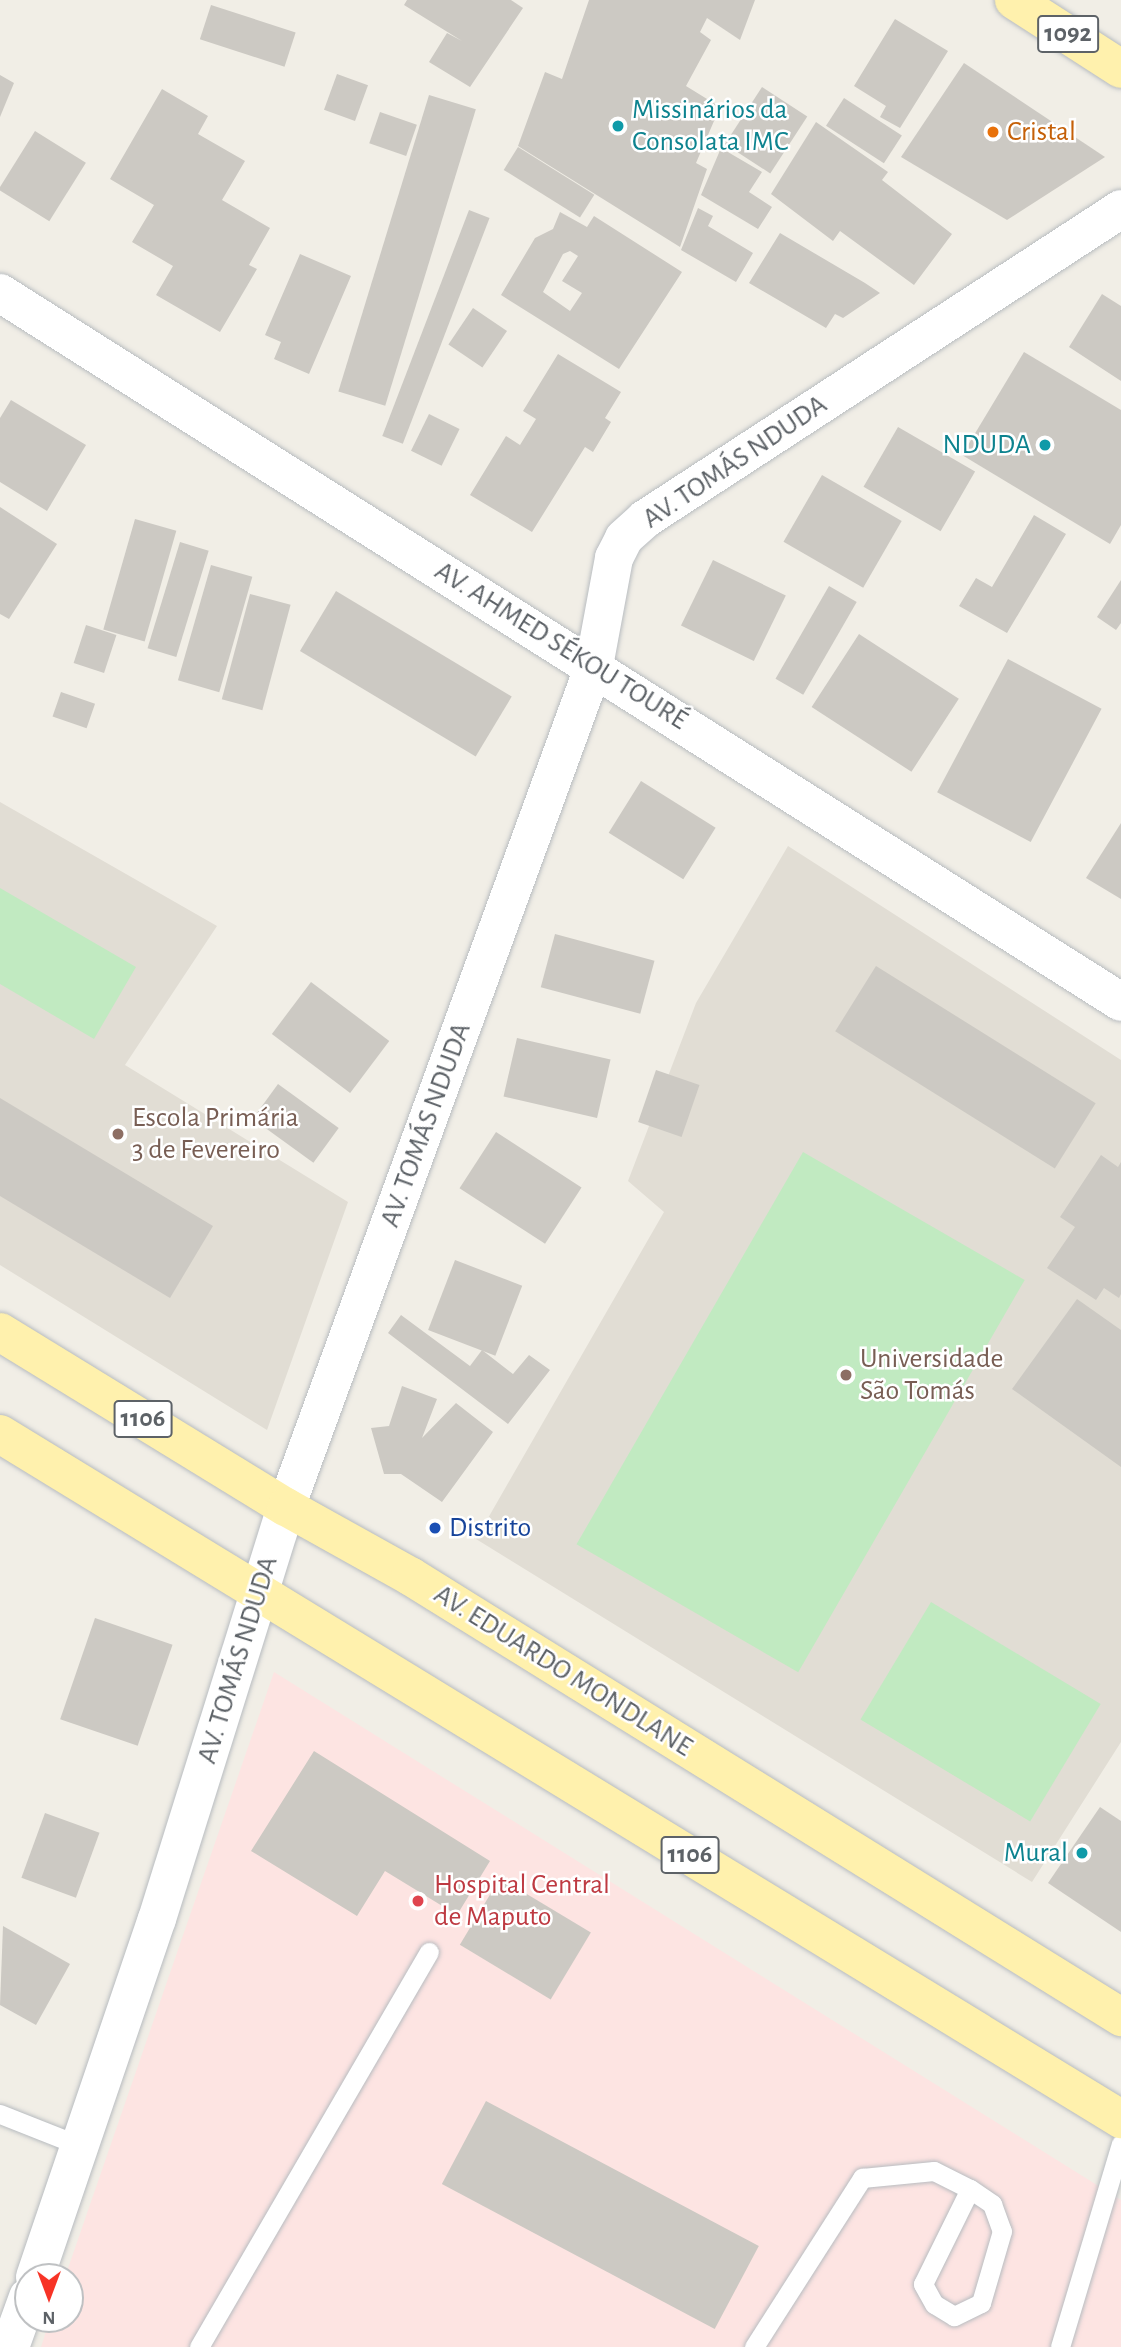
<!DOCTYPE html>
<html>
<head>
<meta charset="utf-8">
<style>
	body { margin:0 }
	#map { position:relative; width:1121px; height:2347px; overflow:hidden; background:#f1eee6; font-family:"Alegreya Sans",sans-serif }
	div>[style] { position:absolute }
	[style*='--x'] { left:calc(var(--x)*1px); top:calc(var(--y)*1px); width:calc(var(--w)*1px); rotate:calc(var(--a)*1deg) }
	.education>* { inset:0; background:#e1ddd4 }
	.medical>* { inset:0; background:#fde4e2 }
	.green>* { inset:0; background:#c1eac1; transform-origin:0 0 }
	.building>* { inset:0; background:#ccc9c3; transform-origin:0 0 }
	.roads { filter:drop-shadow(0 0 2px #b8bcc0) drop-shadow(0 0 2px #b8bcc0) }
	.service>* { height:19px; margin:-9.5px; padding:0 9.5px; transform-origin:9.5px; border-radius:9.5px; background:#fff }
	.minor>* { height:38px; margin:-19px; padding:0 19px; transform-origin:19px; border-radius:19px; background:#fff }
	.primary>* { height:38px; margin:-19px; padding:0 19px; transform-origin:19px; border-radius:19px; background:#fff1ad }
	.dots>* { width:19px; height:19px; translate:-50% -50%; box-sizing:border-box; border:4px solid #fff; border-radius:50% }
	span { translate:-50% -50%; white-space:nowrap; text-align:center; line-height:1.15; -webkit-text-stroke:5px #fff; paint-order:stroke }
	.shield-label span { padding:2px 5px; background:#fff; border:2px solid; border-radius:5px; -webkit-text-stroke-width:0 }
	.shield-label { font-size:26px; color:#5d6267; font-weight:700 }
	.culture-label { font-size:28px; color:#0d838f }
	.left { translate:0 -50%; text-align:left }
	.right { translate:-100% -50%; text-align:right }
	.food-label { font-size:28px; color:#c56008 }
	.street-label { font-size:28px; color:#5d6267 }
	.education-label { font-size:28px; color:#785e54 }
	.transit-label { font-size:28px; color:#164399 }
	.health-label { font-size:28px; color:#be3a42 }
	.north { position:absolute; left:14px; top:2263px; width:70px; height:70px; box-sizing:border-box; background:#fff; border:2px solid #bec0c2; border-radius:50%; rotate:180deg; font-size:19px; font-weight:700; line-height:28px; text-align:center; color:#5d6267 }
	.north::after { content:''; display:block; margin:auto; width:24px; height:32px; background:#f73326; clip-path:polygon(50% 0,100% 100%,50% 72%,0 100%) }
</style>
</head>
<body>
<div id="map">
	<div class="education">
		<i style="clip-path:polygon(0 802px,217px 926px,125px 1065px,348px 1202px,267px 1430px,0 1265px)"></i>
		<i style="clip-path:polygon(788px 846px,1121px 1060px,1121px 1742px,1032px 1882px,476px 1539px,664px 1212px,628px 1181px,696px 1003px)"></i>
	</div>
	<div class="medical">
		<i style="clip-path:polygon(274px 1672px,1121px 2200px,1121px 2347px,41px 2347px,50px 2319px,70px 2319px,70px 2277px,65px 2277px)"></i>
	</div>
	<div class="green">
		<i style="clip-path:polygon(0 888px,136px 967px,94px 1039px,0 984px)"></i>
		<i style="left:803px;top:1152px;width:256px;height:453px;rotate:30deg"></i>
		<i style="left:931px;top:1602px;width:198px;height:137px;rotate:31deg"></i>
	</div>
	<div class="building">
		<i style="clip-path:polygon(407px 0,511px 0,523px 8px,470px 87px,429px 62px,447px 33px,462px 41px,404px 5px)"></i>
		<i style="clip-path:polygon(589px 0,755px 0,740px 40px,707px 18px,700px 32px,711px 40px,686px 86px,720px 107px,696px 163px,707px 169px,680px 247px,518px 146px,545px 72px,562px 79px)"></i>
		<i style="left:211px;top:5px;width:89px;height:36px;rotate:18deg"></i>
		<i style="clip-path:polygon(895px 19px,948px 51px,900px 128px,880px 117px,886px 106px,854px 86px)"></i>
		<i style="clip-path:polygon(964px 63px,1105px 157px,1007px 220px,901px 157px)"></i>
		<i style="left:337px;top:74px;width:33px;height:38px;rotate:20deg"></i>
		<i style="clip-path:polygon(0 75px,14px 83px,0 117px)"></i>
		<i style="left:762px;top:87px;width:54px;height:68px;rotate:33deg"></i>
		<i style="clip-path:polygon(162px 89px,208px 116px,198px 134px,245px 161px,222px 200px,270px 228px,249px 265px,257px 269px,220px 332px,156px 295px,173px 266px,132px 242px,154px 205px,110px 179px)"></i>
		<i style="left:429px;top:95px;width:49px;height:310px;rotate:17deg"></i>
		<i style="left:844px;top:98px;width:69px;height:33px;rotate:33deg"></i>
		<i style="left:380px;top:112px;width:39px;height:33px;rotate:19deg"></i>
		<i style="clip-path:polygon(816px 122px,888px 172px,882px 180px,952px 234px,914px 285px,840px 231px,833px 241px,771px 194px)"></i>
		<i style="left:35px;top:131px;width:60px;height:69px;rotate:32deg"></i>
		<i style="left:518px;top:147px;width:90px;height:27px;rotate:32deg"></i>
		<i style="clip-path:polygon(721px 148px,762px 172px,749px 192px,772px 207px,758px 229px,701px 195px)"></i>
		<i style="clip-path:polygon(698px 208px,713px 216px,708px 226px,753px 253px,736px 282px,681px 250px)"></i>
		<i style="left:469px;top:210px;width:22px;height:242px;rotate:21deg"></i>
		<i style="clip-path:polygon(evenodd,560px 212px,587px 227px,594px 216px,682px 272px,619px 369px,501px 295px,535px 238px,553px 229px,560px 212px,570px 251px,578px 256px,562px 281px,582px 293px,570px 311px,543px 292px,563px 254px,570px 251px)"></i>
		<i style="clip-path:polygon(780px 233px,865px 283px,880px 293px,843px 318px,835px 314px,826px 328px,749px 283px)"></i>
		<i style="clip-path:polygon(300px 254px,351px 276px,309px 374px,274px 359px,281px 342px,265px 335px)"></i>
		<i style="clip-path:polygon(1102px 294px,1121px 306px,1121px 381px,1069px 347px)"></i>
		<i style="left:473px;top:308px;width:41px;height:44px;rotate:34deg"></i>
		<i style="clip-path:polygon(1024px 352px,1121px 410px,1121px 525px,1110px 544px,962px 455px)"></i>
		<i style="clip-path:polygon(558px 354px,621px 392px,605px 418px,611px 422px,593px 452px,585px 447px,532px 532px,470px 495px,506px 436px,520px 445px,536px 419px,523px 411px)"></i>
		<i style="clip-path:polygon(11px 400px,86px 445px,47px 511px,0 482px,0 418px)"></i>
		<i style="left:429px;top:414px;width:34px;height:41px;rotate:26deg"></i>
		<i style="left:898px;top:427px;width:89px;height:69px;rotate:30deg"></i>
		<i style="left:822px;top:475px;width:92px;height:77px;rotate:30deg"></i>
		<i style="clip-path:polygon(0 507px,57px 544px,9px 619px,0 614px)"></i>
		<i style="clip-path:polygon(1034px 515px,1066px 534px,1007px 633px,959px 606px,976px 578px,992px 587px)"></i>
		<i style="left:135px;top:519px;width:43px;height:115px;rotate:16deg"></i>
		<i style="left:180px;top:542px;width:30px;height:111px;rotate:17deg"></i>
		<i style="left:713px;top:560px;width:81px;height:73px;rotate:26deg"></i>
		<i style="left:211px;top:565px;width:43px;height:120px;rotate:16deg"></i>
		<i style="clip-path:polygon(1121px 580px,1121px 623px,1116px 630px,1097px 617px)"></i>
		<i style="left:829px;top:586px;width:32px;height:107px;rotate:30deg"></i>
		<i style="left:336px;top:591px;width:205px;height:70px;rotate:31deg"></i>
		<i style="left:250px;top:594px;width:42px;height:109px;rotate:15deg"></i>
		<i style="left:86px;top:625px;width:32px;height:40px;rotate:18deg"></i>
		<i style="left:859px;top:634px;width:119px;height:87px;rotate:33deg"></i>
		<i style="left:1008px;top:659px;width:106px;height:151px;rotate:28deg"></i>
		<i style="left:61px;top:692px;width:36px;height:26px;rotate:19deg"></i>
		<i style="left:641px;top:781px;width:88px;height:61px;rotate:32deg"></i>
		<i style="clip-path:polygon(1121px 823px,1121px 899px,1086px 878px)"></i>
		<i style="left:555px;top:934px;width:103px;height:55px;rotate:15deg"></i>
		<i style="left:876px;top:966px;width:259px;height:77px;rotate:32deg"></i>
		<i style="left:311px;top:982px;width:98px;height:65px;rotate:37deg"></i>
		<i style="left:517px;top:1038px;width:96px;height:60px;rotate:13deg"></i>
		<i style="left:656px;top:1070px;width:46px;height:55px;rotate:19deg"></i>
		<i style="left:278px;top:1084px;width:75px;height:43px;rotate:36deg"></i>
		<i style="clip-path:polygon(0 1098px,213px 1226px,170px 1298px,0 1196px)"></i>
		<i style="left:496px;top:1132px;width:102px;height:67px;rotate:33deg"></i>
		<i style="clip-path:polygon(1101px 1155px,1118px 1167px,1121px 1162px,1121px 1294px,1119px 1298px,1104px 1288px,1096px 1300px,1047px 1268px,1075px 1227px,1060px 1217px)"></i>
		<i style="left:455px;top:1260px;width:72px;height:75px;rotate:21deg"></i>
		<i style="clip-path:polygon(1077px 1299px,1121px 1330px,1121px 1467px,1012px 1389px)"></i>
		<i style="clip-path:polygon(401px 1315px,470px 1366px,482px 1350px,513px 1374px,529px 1355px,550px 1370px,508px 1424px,388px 1333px)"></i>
		<i style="clip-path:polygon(402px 1386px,437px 1399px,422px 1438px,456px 1403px,493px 1432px,442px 1502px,401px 1474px,384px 1474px,371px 1428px,389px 1426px)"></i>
		<i style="left:95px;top:1618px;width:82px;height:107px;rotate:19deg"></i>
		<i style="clip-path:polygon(314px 1751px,490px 1861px,457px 1915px,385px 1871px,357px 1916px,251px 1851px)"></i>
		<i style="clip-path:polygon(1100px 1807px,1121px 1821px,1121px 1932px,1048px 1883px)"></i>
		<i style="left:45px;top:1813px;width:58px;height:69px;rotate:20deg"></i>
		<i style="left:500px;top:1878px;width:106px;height:78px;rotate:31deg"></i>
		<i style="clip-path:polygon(3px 1926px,70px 1964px,36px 2025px,0 2005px)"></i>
		<i style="left:486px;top:2101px;width:309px;height:94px;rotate:28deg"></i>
	</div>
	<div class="roads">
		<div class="service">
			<i style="--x:0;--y:2114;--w:87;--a:21.6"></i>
			<i style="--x:199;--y:2347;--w:457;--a:-59.8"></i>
			<i style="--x:754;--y:2347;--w:201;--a:-57.4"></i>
			<i style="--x:862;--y:2178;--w:72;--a:-5.6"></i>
			<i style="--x:934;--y:2171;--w:40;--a:26.6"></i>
			<i style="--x:970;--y:2189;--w:27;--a:34"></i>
			<i style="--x:992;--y:2204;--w:29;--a:70"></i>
			<i style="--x:1002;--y:2231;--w:75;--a:106.3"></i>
			<i style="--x:981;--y:2303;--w:30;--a:154"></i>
			<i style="--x:954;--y:2316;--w:23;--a:-149"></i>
			<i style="--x:934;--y:2304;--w:23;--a:-119"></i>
			<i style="--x:923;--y:2284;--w:106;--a:-63.7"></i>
			<i style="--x:1060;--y:2347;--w:212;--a:-73.3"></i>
		</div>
		<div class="minor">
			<i style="--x:0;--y:293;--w:1326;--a:32.31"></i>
			<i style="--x:35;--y:2277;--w:378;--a:-71.2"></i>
			<i style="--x:157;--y:1919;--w:432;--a:-72.6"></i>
			<i style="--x:286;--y:1507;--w:896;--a:-69.89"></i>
			<i style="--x:594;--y:666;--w:110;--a:-79.5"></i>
			<i style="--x:614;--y:558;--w:22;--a:-63"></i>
			<i style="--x:624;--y:538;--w:28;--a:-42"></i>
			<i style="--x:645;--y:519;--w:568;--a:-33.07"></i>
			<i style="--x:10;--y:2347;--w:53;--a:-70.2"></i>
		</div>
		<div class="primary">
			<i style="--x:1014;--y:0;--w:127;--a:32.8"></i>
			<i style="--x:0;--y:1332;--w:335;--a:31.5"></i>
			<i style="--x:286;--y:1507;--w:142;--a:29.1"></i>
			<i style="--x:410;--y:1576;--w:837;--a:31.81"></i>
			<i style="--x:0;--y:1434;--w:1314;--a:31.43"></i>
		</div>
	</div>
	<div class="dots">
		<i style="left:618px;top:126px;background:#0f9aa8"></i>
		<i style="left:993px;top:132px;background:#e8710a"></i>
		<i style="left:1045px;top:445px;background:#0f9aa8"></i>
		<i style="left:118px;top:1134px;background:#8d6e63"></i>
		<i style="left:846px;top:1375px;background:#8d6e63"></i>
		<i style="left:435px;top:1528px;background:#1a4fb4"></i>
		<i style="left:1082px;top:1853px;background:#0f9aa8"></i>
		<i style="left:418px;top:1901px;background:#e0444e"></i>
	</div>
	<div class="shield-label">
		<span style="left:1068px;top:34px">1092</span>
		<span style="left:143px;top:1419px">1106</span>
		<span style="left:690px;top:1855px">1106</span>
	</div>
	<div class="culture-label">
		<span class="left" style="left:632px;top:126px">Missinários da<br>Consolata IMC</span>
		<span class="right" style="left:1031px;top:445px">NDUDA</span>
		<span class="right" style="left:1068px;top:1853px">Mural</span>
	</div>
	<div class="food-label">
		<span class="left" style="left:1007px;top:132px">Cristal</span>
	</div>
	<div class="street-label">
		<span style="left:735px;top:462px;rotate:-34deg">AV. TOMÁS NDUDA</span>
		<span style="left:561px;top:646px;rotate:32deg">AV. AHMED SÉKOU TOURÉ</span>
		<span style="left:426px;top:1125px;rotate:-70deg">AV. TOMÁS NDUDA</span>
		<span style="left:238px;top:1660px;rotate:-73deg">AV. TOMÁS NDUDA</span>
		<span style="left:563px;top:1671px;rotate:32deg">AV. EDUARDO MONDLANE</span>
	</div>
	<div class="education-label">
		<span class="left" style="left:132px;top:1134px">Escola Primária<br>3 de Fevereiro</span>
		<span class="left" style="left:860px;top:1375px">Universidade<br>São Tomás</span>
	</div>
	<div class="transit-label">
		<span class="left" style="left:449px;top:1528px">Distrito</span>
	</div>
	<div class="health-label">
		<span class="left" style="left:434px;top:1901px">Hospital Central<br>de Maputo</span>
	</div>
	<div class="north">N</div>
</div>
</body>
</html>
